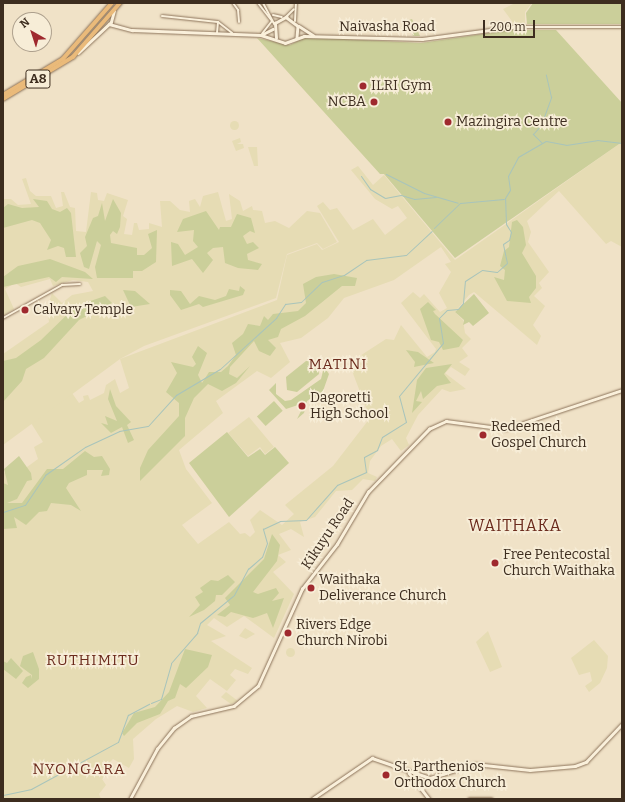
<!DOCTYPE html>
<html>
<head>
<meta charset="utf-8">
<style>
	body { margin:0 }
	#map { position:relative; width:625px; height:802px; overflow:hidden; background:#f0e2c7; font-family:Bitter,serif }
	div>[style] { position:absolute }
	[style*='--x'] { left:calc(var(--x)*1px); top:calc(var(--y)*1px); width:calc(var(--w)*1px); rotate:calc(var(--a)*1deg) }
	.farmland>* { inset:0; background:#e6dcb4 }
	.round { border-radius:50% }
	.green>* { inset:0; background:#cbcf9a; transform-origin:0 0 }
	.stream>* { height:1px; margin:-0.5px; padding:0 0.5px; transform-origin:0.5px; border-radius:0.5px; background:#a8c4bb }
	.roads { filter:drop-shadow(0 0 1px #8d745b) drop-shadow(0 0 1px #8d745b) }
	.tertiary>* { height:2px; margin:-1px; padding:0 1px; transform-origin:1px; border-radius:1px; background:#faf0db }
	.secondary>* { height:2.5px; margin:-1.25px; padding:0 1.25px; transform-origin:1.25px; border-radius:1.25px; background:#faf0db }
	.trunk>* { height:3.5px; margin:-1.75px; padding:0 1.75px; transform-origin:1.75px; border-radius:1.75px; background:#eaba7a }
	.dots>* { width:11px; height:11px; translate:-50% -50%; box-sizing:border-box; border:2px solid #f7edd7; border-radius:50% }
	span { translate:-50% -50%; white-space:nowrap; text-align:center; line-height:1.15; -webkit-text-stroke:3.5px #f7edd7; paint-order:stroke }
	.shield-label span { padding:1px 3px; background:#f7edd7; border:1px solid; border-radius:3px; -webkit-text-stroke-width:0 }
	.shield-label { font-size:13px; color:#3d2d1f; font-weight:700 }
	.street-label { font-size:14px; color:#3d2d1f }
	.poi-label { font-size:14px; color:#3d2d1f }
	.left { translate:0 -50%; text-align:left }
	.right { translate:-100% -50%; text-align:right }
	.neighbourhood-label { font-size:15px; color:#6b2b1d; letter-spacing:1px }
	.quarter-label { font-size:16px; color:#6b2b1d; letter-spacing:1px }
	.frame { position:absolute; inset:0; border:4px solid #3d2d1f; pointer-events:none }
	.north { position:absolute; left:12px; top:12px; width:40px; height:40px; box-sizing:border-box; background:#f7edd7; border:1px solid #ada08d; border-radius:50%; rotate:321deg; font-size:11px; font-weight:700; line-height:16px; text-align:center; color:#3d2d1f }
	.north::after { content:''; display:block; margin:auto; width:14px; height:18px; background:#9f292e; clip-path:polygon(50% 0,100% 100%,50% 72%,0 100%) }
	.scale { position:absolute; left:483px; top:20px; width:52px; height:18px; box-sizing:border-box; border:2px solid #3d2d1f; border-top:0; padding-left:5px; font-size:12px; line-height:14px; white-space:nowrap; color:#3d2d1f; -webkit-text-stroke:3px #f7edd7; paint-order:stroke }
</style>
</head>
<body>
<div id="map">
	<div class="farmland">
		<i style="clip-path:polygon(515px 3px,532px 3px,525px 12px,525px 23px,514px 24px,503px 9px)"></i>
		<i class="round" style="left:229.5px;top:120.5px;width:9px;height:9px"></i>
		<i style="clip-path:polygon(240px 138px,241px 142px,237px 144px,243px 144px,244px 148px,236px 151px,232px 141px)"></i>
		<i style="clip-path:polygon(evenodd,622px 142px,622px 247px,611px 241px,606px 244px,559px 191px,546px 203px,527px 221px,531px 232px,528px 242px,549px 272px,539px 283px,542px 288px,534px 296px,545px 306px,533px 325px,541px 336px,537px 345px,474px 292px,469px 295px,455px 312px,463px 320px,465px 333px,471px 339px,462px 348px,468px 356px,459px 362px,470px 369px,465px 376px,451px 367px,445px 373px,466px 389px,450px 392px,442px 389px,418px 415px,406px 438px,409px 445px,401px 451px,392px 439px,381px 446px,370px 461px,368px 473px,377px 477px,375px 481px,363px 479px,352px 490px,336px 491px,315px 517px,300px 522px,304px 537px,291px 529px,279px 534px,291px 550px,278px 555px,286px 562px,273px 572px,294px 594px,274px 638px,244px 616px,227px 627px,214px 618px,207px 625px,226px 636px,211px 641px,252px 668px,248px 674px,235px 669px,230px 675px,236px 680px,227px 691px,210px 679px,196px 696px,207px 708px,193px 712px,177px 706px,156px 719px,133px 739px,134px 759px,129px 768px,113px 759px,105px 767px,111px 773px,102px 779px,106px 785px,99px 794px,101px 799px,3px 799px,3px 473px,27px 467px,38px 459px,34px 447px,43px 442px,31px 423px,72px 393px,79px 403px,84px 400px,83px 396px,88px 395px,90px 400px,104px 393px,106px 385px,115px 379px,120px 393px,129px 388px,120px 359px,277px 300px,287px 255px,317px 244px,322px 250px,339px 242px,317px 206px,323px 202px,330px 210px,337px 208px,353px 230px,373px 219px,385px 235px,407px 218px,398px 206px,392px 209px,375px 199px,351px 170px,358px 166px,373px 185px,384px 175px,455px 260px,622px 142px,441px 247px,451px 262px,445px 264px,451px 272px,439px 293px,447px 308px,440px 312px,424px 294px,420px 298px,413px 292px,401px 303px,436px 349px,435px 352px,427px 357px,401px 325px,394px 340px,386px 339px,349px 363px,370px 418px,333px 466px,285px 505px,294px 514px,282px 525px,260px 510px,250px 520px,255px 532px,250px 537px,245px 533px,240px 534px,229px 522px,198px 544px,182px 525px,212px 503px,186px 469px,179px 450px,223px 413px,216px 401px,257px 371px,271px 378px,290px 362px,280px 343px,301px 338px,328px 318px,344px 298px,394px 280px,441px 247px)"></i>
		<i style="clip-path:polygon(248px 147px,257px 147px,258px 166px,254px 166px)"></i>
		<i style="clip-path:polygon(26px 178px,30px 191px,36px 196px,51px 196px,56px 208px,63px 206px,61px 192px,64px 192px,70px 207px,75px 208px,76px 231px,86px 232px,91px 192px,97px 193px,98px 200px,104px 201px,107px 193px,128px 200px,123px 216px,127px 219px,124px 234px,132px 235px,134px 223px,137px 223px,139px 230px,149px 229px,149px 223px,162px 227px,160px 201px,170px 201px,180px 210px,190px 212px,189px 201px,195px 199px,200px 207px,203px 196px,218px 192px,226px 221px,232px 219px,229px 194px,240px 201px,243px 211px,252px 206px,253px 210px,262px 211px,265px 223px,275px 221px,289px 228px,307px 211px,320px 213px,337px 242px,323px 249px,317px 243px,287px 254px,276px 298px,144px 346px,120px 359px,3px 445px,3px 354px,49px 322px,47px 308px,52px 293px,62px 303px,72px 295px,93px 291px,88px 282px,73px 280px,53px 286px,50px 279px,21px 287px,15px 283px,5px 289px,14px 309px,3px 316px,3px 203px,4px 199px,11px 199px,18px 205px,31px 204px,22px 179px)"></i>
		<i style="clip-path:polygon(249px 417px,274px 447px,265px 454px,260px 447px,248px 456px,228px 433px)"></i>
		<i style="clip-path:polygon(245px 628px,255px 634px,246px 639px,239px 636px)"></i>
		<i style="clip-path:polygon(488px 631px,502px 667px,490px 672px,476px 642px)"></i>
		<i style="clip-path:polygon(594px 640px,608px 656px,607px 668px,600px 683px,589px 692px,585px 686px,592px 681px,590px 672px,579px 675px,571px 658px)"></i>
		<i class="round" style="left:285.5px;top:647.5px;width:9px;height:9px"></i>
		<i style="clip-path:polygon(226px 692px,238px 701px,231px 704px,221px 697px)"></i>
	</div>
	<div class="green">
		<i style="clip-path:polygon(533px 3px,622px 3px,622px 24px,527px 24px,526px 13px)"></i>
		<i style="clip-path:polygon(412px 19px,420px 36px,413px 36px,406px 21px)"></i>
		<i style="clip-path:polygon(510px 30px,556px 30px,622px 103px,622px 142px,455px 258px,384px 174px,380px 174px,257px 38px,290px 45px,305px 37px,421px 43px)"></i>
		<i style="clip-path:polygon(33px 199px,47px 201px,52px 209px,60px 212px,67px 208px,71px 213px,76px 257px,66px 257px,64px 248px,58px 246px,47px 250px,51px 240px,40px 223px,32px 220px,3px 228px,3px 208px,8px 204px,22px 208px,39px 207px)"></i>
		<i style="clip-path:polygon(113px 199px,121px 213px,120px 227px,117px 234px,113px 231px,110px 235px,111px 243px,137px 248px,137px 255px,144px 255px,152px 248px,148px 234px,157px 230px,156px 262px,142px 271px,133px 271px,133px 278px,97px 278px,95px 267px,101px 245px,97px 241px,89px 269px,84px 267px,80px 253px,87px 246px,85px 237px,93px 218px,98px 216px,102px 203px,105px 221px)"></i>
		<i style="clip-path:polygon(206px 211px,219px 230px,220px 227px,231px 227px,237px 214px,251px 218px,255px 233px,250px 231px,243px 236px,247px 244px,253px 242px,259px 248px,247px 254px,248px 260px,262px 264px,258px 270px,238px 268px,225px 263px,223px 247px,213px 248px,207px 253px,213px 260px,203px 273px,192px 259px,172px 266px,171px 242px,178px 244px,185px 255px,198px 247px,193px 241px,194px 230px,177px 232px,183px 219px)"></i>
		<i style="clip-path:polygon(517px 220px,523px 227px,526px 245px,522px 253px,536px 276px,536px 288px,529px 297px,531px 303px,507px 301px,494px 277px,504px 280px,505px 270px,500px 266px,504px 251px,509px 247px,512px 222px)"></i>
		<i style="clip-path:polygon(50px 259px,85px 272px,93px 279px,62px 277px,56px 282px,49px 277px,3px 287px,3px 277px,18px 266px)"></i>
		<i style="clip-path:polygon(334px 274px,357px 278px,355px 286px,342px 286px,305px 316px,281px 329px,278px 337px,268px 340px,276px 348px,270px 356px,259px 351px,254px 341px,230px 367px,229px 374px,237px 378px,250px 366px,236px 383px,222px 391px,208px 384px,194px 398px,185px 418px,185px 436px,140px 481px,140px 468px,148px 450px,179px 416px,179px 403px,166px 392px,177px 373px,171px 362px,193px 367px,196px 364px,192px 357px,198px 346px,207px 353px,198px 375px,202px 383px,209px 372px,221px 372px,228px 366px,236px 355px,232px 343px,243px 334px,248px 324px,260px 326px,264px 316px,268px 320px,273px 314px,298px 311px,306px 303px,303px 284px,316px 277px)"></i>
		<i style="clip-path:polygon(240px 286px,245px 290px,243px 295px,203px 307px,199px 304px,181px 310px,170px 295px,170px 290px,181px 291px,190px 304px,199px 296px,215px 300px,226px 296px,229px 289px,239px 291px)"></i>
		<i style="clip-path:polygon(123px 290px,135px 291px,150px 304px,131px 307px)"></i>
		<i style="clip-path:polygon(474px 294px,489px 313px,473px 326px,469px 322px,463px 325px,464px 320px,455px 312px)"></i>
		<i style="clip-path:polygon(105px 296px,112px 303px,79px 320px,44px 358px,26px 369px,22px 381px,3px 402px,3px 361px,16px 358px,41px 340px,76px 306px)"></i>
		<i style="clip-path:polygon(428px 302px,436px 310px,433px 311px,435px 314px,463px 340px,459px 347px,443px 350px,439px 342px,431px 340px,420px 309px)"></i>
		<i style="clip-path:polygon(406px 350px,418px 352px,434px 363px,414px 367px,415px 362px)"></i>
		<i style="clip-path:polygon(306px 361px,317px 362px,319px 374px,297px 392px,287px 390px,286px 377px)"></i>
		<i style="clip-path:polygon(452px 364px,444px 374px,451px 383px,437px 386px,423px 399px,421px 391px,416px 401px,422px 402px,412px 413px,417px 380px,426px 368px)"></i>
		<i style="clip-path:polygon(324px 367px,329px 374px,323px 391px,307px 401px,304px 413px,297px 419px,302px 409px,298px 405px,286px 409px,269px 390px,276px 383px,276px 394px,285px 401px,291px 400px,321px 379px)"></i>
		<i style="clip-path:polygon(110px 389px,116px 406px,131px 422px,127px 425px,134px 440px,128px 443px,122px 427px,111px 433px,101px 423px,108px 425px,105px 416px,117px 421px,108px 399px)"></i>
		<i style="left:274px;top:401px;width:13px;height:23px;rotate:48deg"></i>
		<i style="clip-path:polygon(227px 432px,248px 457px,260px 449px,265px 455px,275px 447px,289px 463px,229px 517px,189px 463px)"></i>
		<i style="clip-path:polygon(85px 451px,94px 457px,102px 456px,110px 469px,109px 475px,101px 476px,103px 470px,87px 470px,87px 475px,69px 483px,66px 488px,81px 511px,71px 505px,51px 503px,47px 511px,39px 512px,26px 525px,14px 517px,17px 528px,3px 529px,3px 483px,8px 485px,4px 469px,19px 456px,31px 473px,32px 480px,27px 481px,17px 499px,7px 503px,22px 503px,47px 469px,63px 469px)"></i>
		<i style="clip-path:polygon(272px 534px,280px 545px,277px 561px,253px 592px,258px 594px,276px 588px,279px 593px,272px 601px,284px 598px,273px 628px,267px 613px,253px 618px,231px 612px,225px 617px,217px 615px,230px 605px,225px 598px,264px 559px)"></i>
		<i style="clip-path:polygon(228px 575px,235px 582px,222px 595px,216px 595px,215px 601px,204px 610px,189px 617px,200px 605px,195px 597px,203px 592px,200px 588px,211px 580px,218px 581px)"></i>
		<i style="clip-path:polygon(185px 649px,212px 655px,208px 667px,186px 688px,180px 684px,175px 698px,168px 701px,160px 714px,137px 723px,124px 736px,122px 733px,134px 713px,155px 707px,169px 692px)"></i>
		<i style="clip-path:polygon(33px 652px,39px 669px,39px 679px,28px 688px,22px 683px,26px 677px,31px 675px,32px 679px,32px 675px,20px 666px,23px 656px)"></i>
		<i style="clip-path:polygon(11px 658px,23px 671px,16px 679px,3px 669px,3px 661px,7px 663px)"></i>
	</div>
	<div class="stream">
		<i style="--x:542;--y:143;--w:13;--a:-135"></i>
		<i style="--x:533;--y:134;--w:12;--a:-48"></i>
		<i style="--x:541;--y:125;--w:30;--a:-70"></i>
		<i style="--x:551;--y:97;--w:23;--a:-103"></i>
		<i style="--x:386;--y:174;--w:42;--a:26.6"></i>
		<i style="--x:424;--y:193;--w:35;--a:16"></i>
		<i style="--x:361;--y:176;--w:16;--a:55"></i>
		<i style="--x:370;--y:189;--w:17;--a:31"></i>
		<i style="--x:385;--y:198;--w:16;--a:-11"></i>
		<i style="--x:401;--y:195;--w:14;--a:17"></i>
		<i style="--x:414;--y:199;--w:22;--a:-5"></i>
		<i style="--x:434;--y:228;--w:36;--a:-44"></i>
		<i style="--x:460;--y:203;--w:44;--a:-5.2"></i>
		<i style="--x:3;--y:512;--w:23;--a:-18"></i>
		<i style="--x:25;--y:505;--w:36;--a:-56"></i>
		<i style="--x:45;--y:475;--w:49;--a:-35"></i>
		<i style="--x:85;--y:447;--w:38;--a:-25"></i>
		<i style="--x:119;--y:431;--w:29;--a:-10"></i>
		<i style="--x:148;--y:426;--w:42;--a:-47.9"></i>
		<i style="--x:176;--y:395;--w:51;--a:-30.6"></i>
		<i style="--x:220;--y:369;--w:76;--a:-42.3"></i>
		<i style="--x:276;--y:318;--w:17;--a:-57"></i>
		<i style="--x:285;--y:304;--w:16;--a:-7"></i>
		<i style="--x:301;--y:302;--w:29;--a:-44"></i>
		<i style="--x:322;--y:282;--w:23;--a:-18"></i>
		<i style="--x:344;--y:275;--w:27;--a:-34"></i>
		<i style="--x:366;--y:260;--w:40;--a:-7.1"></i>
		<i style="--x:406;--y:255;--w:35;--a:-43"></i>
		<i style="--x:151;--y:703;--w:11;--a:-22"></i>
		<i style="--x:161;--y:699;--w:37;--a:-74"></i>
		<i style="--x:171;--y:663;--w:40;--a:-49"></i>
		<i style="--x:197;--y:633;--w:10;--a:-73"></i>
		<i style="--x:200;--y:623;--w:44;--a:-39.5"></i>
		<i style="--x:234;--y:595;--w:30;--a:-62"></i>
		<i style="--x:248;--y:569;--w:18;--a:-41"></i>
		<i style="--x:262;--y:557;--w:15;--a:-70"></i>
		<i style="--x:267;--y:543;--w:15;--a:-106"></i>
		<i style="--x:263;--y:529;--w:19;--a:-25"></i>
		<i style="--x:280;--y:521;--w:26;--a:-2"></i>
		<i style="--x:306;--y:520;--w:47;--a:-48.5"></i>
		<i style="--x:337;--y:485;--w:32;--a:-24"></i>
		<i style="--x:366;--y:472;--w:15;--a:-98"></i>
		<i style="--x:364;--y:457;--w:15;--a:-28"></i>
		<i style="--x:377;--y:450;--w:14;--a:-69"></i>
		<i style="--x:382;--y:437;--w:28;--a:-32"></i>
		<i style="--x:406;--y:422;--w:27;--a:-105"></i>
		<i style="--x:399;--y:396;--w:69;--a:-50.3"></i>
		<i style="--x:443;--y:343;--w:25;--a:-99"></i>
		<i style="--x:439;--y:318;--w:11;--a:-45"></i>
		<i style="--x:447;--y:310;--w:11;--a:-5"></i>
		<i style="--x:458;--y:309;--w:8;--a:-50"></i>
		<i style="--x:463;--y:303;--w:22;--a:-85"></i>
		<i style="--x:465;--y:281;--w:20;--a:-33"></i>
		<i style="--x:482;--y:270;--w:15;--a:8"></i>
		<i style="--x:497;--y:272;--w:13;--a:-42"></i>
		<i style="--x:507;--y:263;--w:19;--a:-102"></i>
		<i style="--x:503;--y:244;--w:7;--a:-34"></i>
		<i style="--x:509;--y:240;--w:8;--a:-76"></i>
		<i style="--x:511;--y:232;--w:9;--a:-122"></i>
		<i style="--x:506;--y:224;--w:26;--a:-92"></i>
		<i style="--x:505;--y:198;--w:9;--a:-58"></i>
		<i style="--x:510;--y:190;--w:14;--a:-98"></i>
		<i style="--x:508;--y:176;--w:21;--a:-62"></i>
		<i style="--x:518;--y:157;--w:32;--a:-30"></i>
		<i style="--x:546;--y:141;--w:20;--a:11"></i>
		<i style="--x:566;--y:145;--w:31;--a:-9"></i>
		<i style="--x:597;--y:140;--w:25;--a:7"></i>
		<i style="--x:3;--y:795;--w:29;--a:-12"></i>
		<i style="--x:31;--y:789;--w:99;--a:-28.4"></i>
		<i style="--x:118;--y:742;--w:29;--a:-70"></i>
		<i style="--x:128;--y:715;--w:24;--a:-28"></i>
	</div>
	<div class="roads">
		<div class="tertiary">
			<i style="--x:233;--y:3;--w:9;--a:54"></i>
			<i style="--x:238;--y:10;--w:12;--a:85"></i>
			<i style="--x:258;--y:3;--w:23;--a:52"></i>
			<i style="--x:272;--y:21;--w:16;--a:128"></i>
			<i style="--x:263;--y:3;--w:24;--a:62"></i>
			<i style="--x:273;--y:15;--w:9;--a:13"></i>
			<i style="--x:162;--y:16;--w:56;--a:6.1"></i>
			<i style="--x:218;--y:22;--w:18;--a:38"></i>
			<i style="--x:286;--y:17;--w:11;--a:-45"></i>
			<i style="--x:295;--y:21;--w:18;--a:-87"></i>
			<i style="--x:217;--y:33;--w:11;--a:-85"></i>
			<i style="--x:3;--y:318;--w:68;--a:-29.2"></i>
			<i style="--x:62;--y:285;--w:18;--a:-3"></i>
		</div>
		<div class="secondary">
			<i style="--x:109;--y:24;--w:24;--a:15"></i>
			<i style="--x:132;--y:30;--w:129;--a:2.2"></i>
			<i style="--x:261;--y:35;--w:25;--a:18"></i>
			<i style="--x:285;--y:43;--w:20;--a:-20"></i>
			<i style="--x:304;--y:36;--w:118;--a:1.5"></i>
			<i style="--x:422;--y:39;--w:91;--a:-7.6"></i>
			<i style="--x:512;--y:27;--w:110;--a:0"></i>
			<i style="--x:299;--y:26;--w:17;--a:33"></i>
			<i style="--x:261;--y:35;--w:13;--a:-27"></i>
			<i style="--x:276;--y:38;--w:15;--a:-94"></i>
			<i style="--x:275;--y:23;--w:13;--a:-29"></i>
			<i style="--x:286;--y:17;--w:15;--a:37"></i>
			<i style="--x:298;--y:26;--w:12;--a:95"></i>
			<i style="--x:78;--y:53;--w:45;--a:-43.2"></i>
			<i style="--x:111;--y:22;--w:11;--a:-75"></i>
			<i style="--x:409;--y:773;--w:33;--a:52"></i>
			<i style="--x:130;--y:799;--w:57;--a:-61.6"></i>
			<i style="--x:157;--y:749;--w:27;--a:-51"></i>
			<i style="--x:174;--y:728;--w:21;--a:-35"></i>
			<i style="--x:191;--y:716;--w:44;--a:-13.1"></i>
			<i style="--x:234;--y:706;--w:31;--a:-40"></i>
			<i style="--x:258;--y:686;--w:107;--a:-65.6"></i>
			<i style="--x:302;--y:589;--w:57;--a:-52.1"></i>
			<i style="--x:337;--y:544;--w:61;--a:-59.2"></i>
			<i style="--x:368;--y:492;--w:88;--a:-45.9"></i>
			<i style="--x:429;--y:429;--w:19;--a:-25"></i>
			<i style="--x:446;--y:421;--w:60;--a:7.7"></i>
			<i style="--x:505;--y:429;--w:123;--a:-18.4"></i>
			<i style="--x:312;--y:799;--w:73;--a:-34.3"></i>
			<i style="--x:372;--y:758;--w:61;--a:19"></i>
			<i style="--x:430;--y:778;--w:47;--a:-17.3"></i>
			<i style="--x:475;--y:764;--w:55;--a:6.2"></i>
			<i style="--x:530;--y:770;--w:45;--a:-5.1"></i>
			<i style="--x:575;--y:766;--w:12;--a:-20"></i>
			<i style="--x:586;--y:762;--w:52;--a:-46.5"></i>
			<i style="--x:469;--y:799;--w:23;--a:0"></i>
		</div>
		<div class="trunk">
			<i style="--x:3;--y:95;--w:70;--a:-31"></i>
			<i style="--x:63;--y:59;--w:74;--a:-48.8"></i>
			<i style="--x:3;--y:99;--w:82;--a:-31"></i>
			<i style="--x:73;--y:57;--w:72;--a:-49"></i>
		</div>
	</div>
	<div class="dots">
		<i style="left:363px;top:86px;background:#9f292e"></i>
		<i style="left:374px;top:102px;background:#9f292e"></i>
		<i style="left:448px;top:122px;background:#9f292e"></i>
		<i style="left:25px;top:310px;background:#9f292e"></i>
		<i style="left:302px;top:406px;background:#9f292e"></i>
		<i style="left:483px;top:435px;background:#9f292e"></i>
		<i style="left:495px;top:563px;background:#9f292e"></i>
		<i style="left:311px;top:588px;background:#9f292e"></i>
		<i style="left:288px;top:633px;background:#9f292e"></i>
		<i style="left:386px;top:775px;background:#9f292e"></i>
	</div>
	<div class="shield-label">
		<span style="left:38px;top:79px">A8</span>
	</div>
	<div class="street-label">
		<span style="left:387px;top:27px">Naivasha Road</span>
		<span style="left:328px;top:534px;rotate:-56deg">Kikuyu Road</span>
	</div>
	<div class="poi-label">
		<span class="left" style="left:371px;top:86px">ILRI Gym</span>
		<span class="right" style="left:366px;top:102px">NCBA</span>
		<span class="left" style="left:456px;top:122px">Mazingira Centre</span>
		<span class="left" style="left:33px;top:310px">Calvary Temple</span>
		<span class="left" style="left:310px;top:406px">Dagoretti<br>High School</span>
		<span class="left" style="left:491px;top:435px">Redeemed<br>Gospel Church</span>
		<span class="left" style="left:503px;top:563px">Free Pentecostal<br>Church Waithaka</span>
		<span class="left" style="left:319px;top:588px">Waithaka<br>Deliverance Church</span>
		<span class="left" style="left:296px;top:633px">Rivers Edge<br>Church Nirobi</span>
		<span class="left" style="left:394px;top:775px">St. Parthenios<br>Orthodox Church</span>
	</div>
	<div class="neighbourhood-label">
		<span style="left:338px;top:365px">MATINI</span>
		<span style="left:93px;top:661px">RUTHIMITU</span>
		<span style="left:79px;top:770px">NYONGARA</span>
	</div>
	<div class="quarter-label">
		<span style="left:515px;top:526px">WAITHAKA</span>
	</div>
	<div class="frame"></div>
	<div class="north">N</div>
	<div class="scale">200 m</div>
</div>
</body>
</html>
